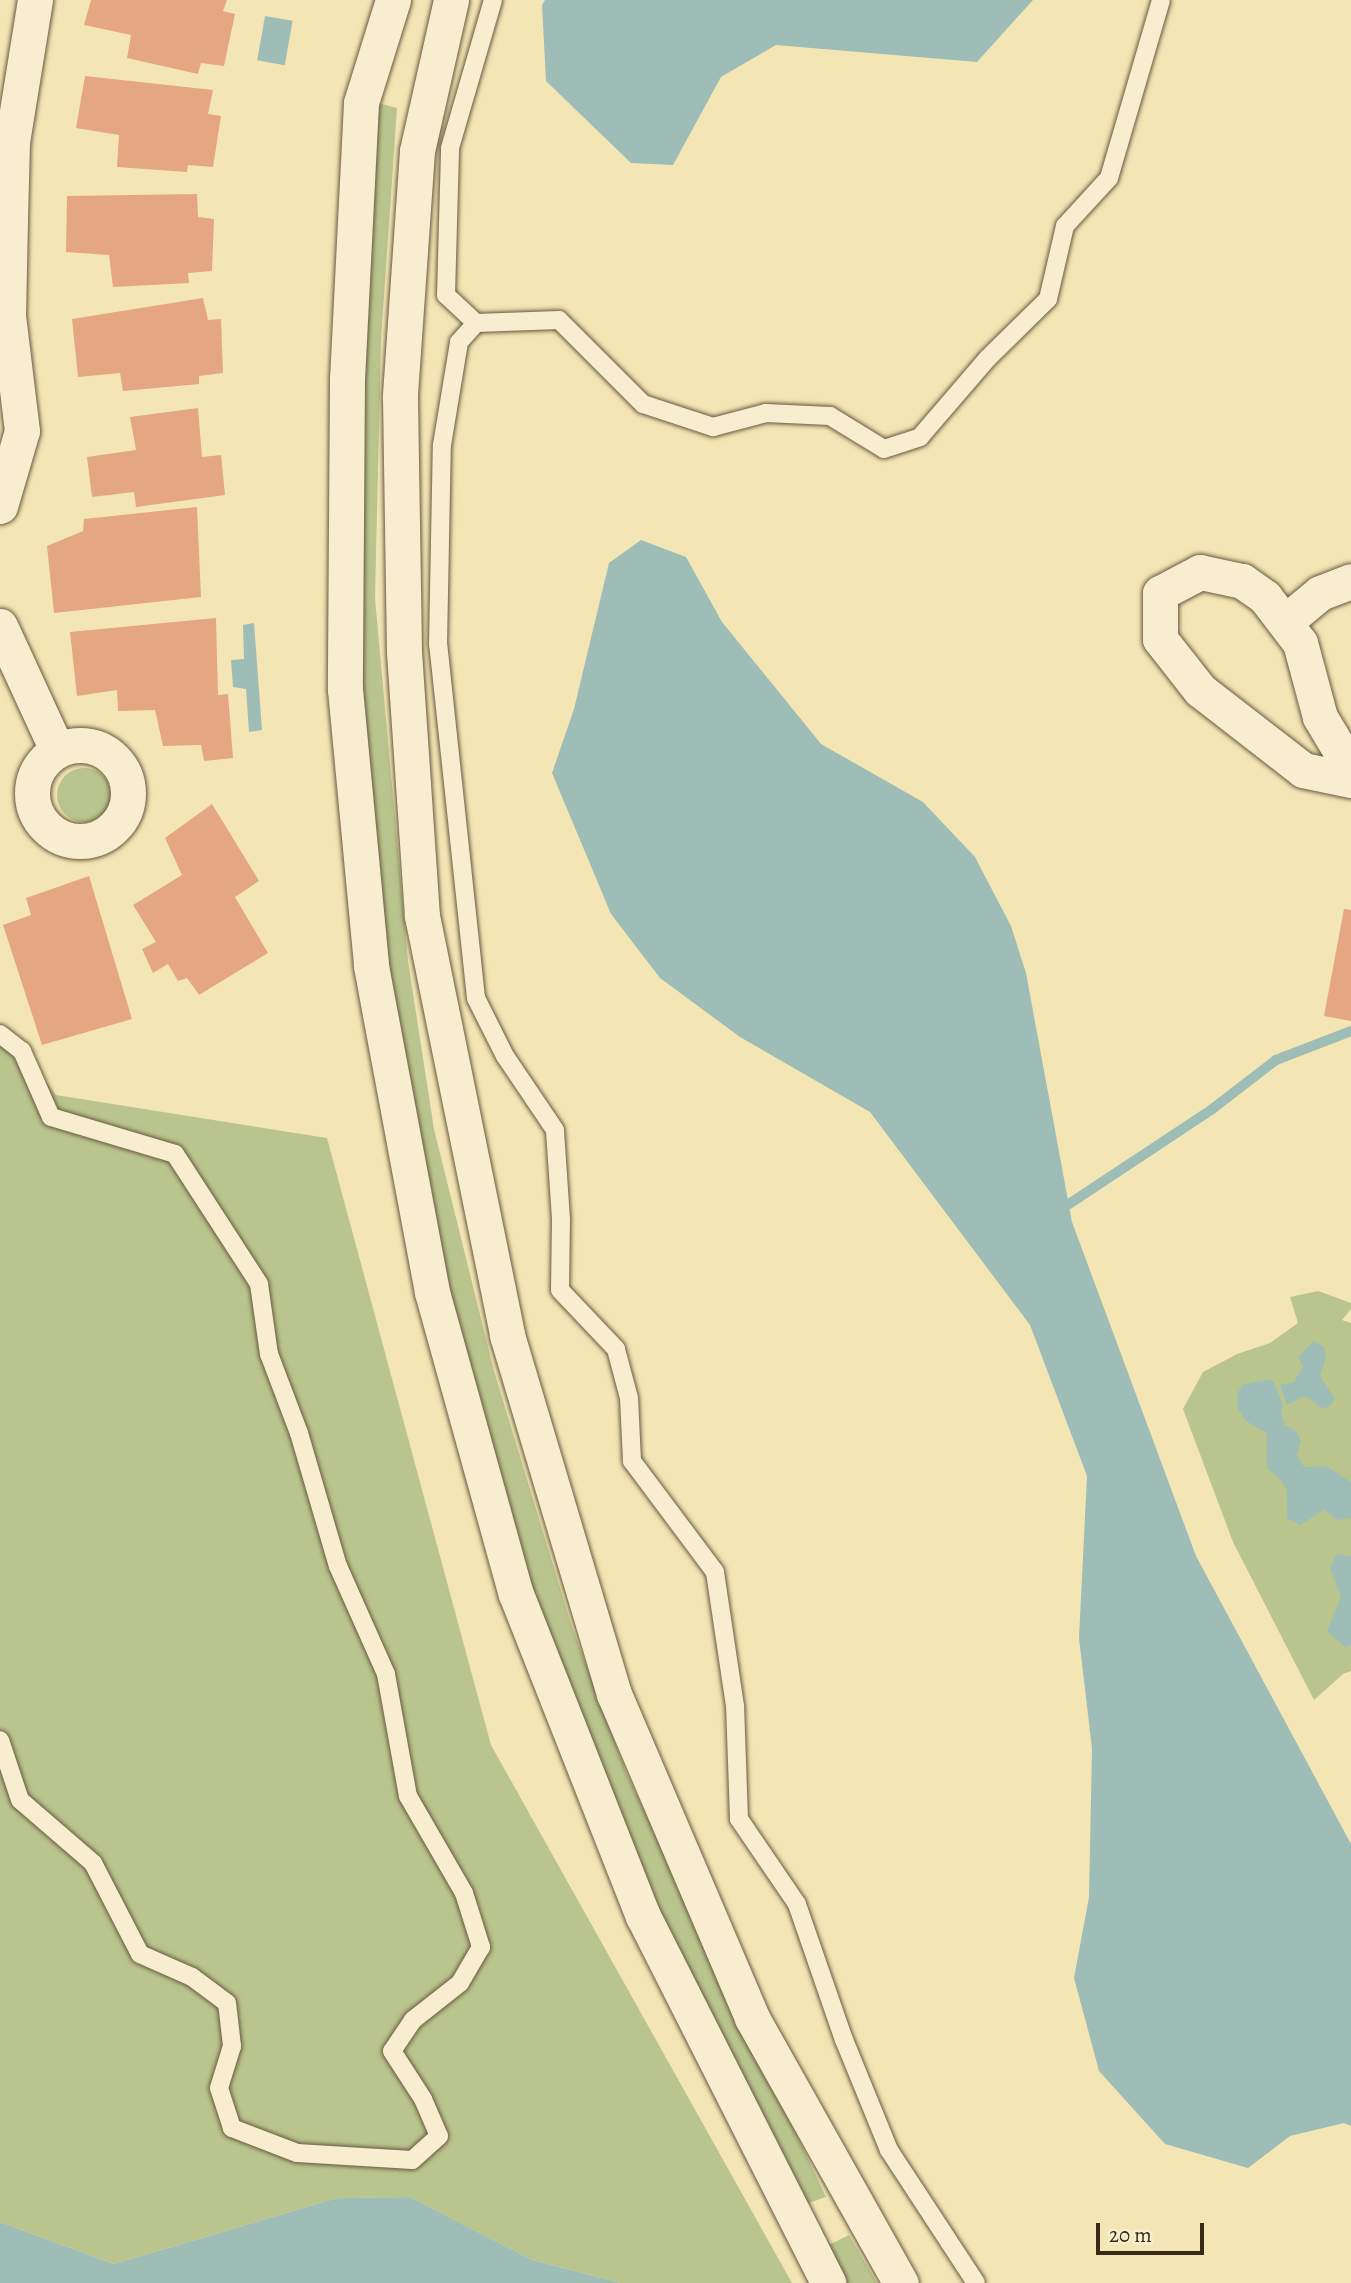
<!DOCTYPE html>
<html>
<head>
<meta charset="utf-8">
<style>
	body { margin:0 }
	#map { position:relative; width:1351px; height:2283px; overflow:hidden; background:#f4e5b5; font-family:Alegreya,serif }
	div>[style] { position:absolute }
	[style*='--x'] { left:calc(var(--x)*1px); top:calc(var(--y)*1px); width:calc(var(--w)*1px); rotate:calc(var(--a)*1deg) }
	.green>* { inset:0; background:#bac58e }
	.round { border-radius:50% }
	.water>* { inset:0; background:#9ebdb6; transform-origin:0 0 }
	.stream>* { height:10px; margin:-5px; padding:0 5px; transform-origin:5px; border-radius:5px; background:#9ebdb6 }
	.building>* { inset:0; background:#e5a782 }
	.roads { filter:drop-shadow(0 0 2px #675a3f) drop-shadow(0 0 2px #675a3f) }
	.service>* { height:18px; margin:-9px; padding:0 9px; transform-origin:9px; border-radius:9px; background:#f8eecf }
	.minor>* { height:35px; margin:-17.5px; padding:0 17.5px; transform-origin:17.5px; border-radius:17.5px; background:#f8eecf }
	.minor>.ring { margin:-17.5px; padding:0; box-sizing:content-box; background:none; border:35px solid #f8eecf; border-radius:50% }
	span { translate:-50% -50%; white-space:nowrap; text-align:center; line-height:1.15; -webkit-text-stroke:6px #f8eecf; paint-order:stroke }
	.scale { position:absolute; left:1096px; top:2223px; width:108px; height:32px; box-sizing:border-box; border:4px solid #382b18; border-top:0; padding-left:9px; font-size:21px; line-height:24px; white-space:nowrap; color:#382b18; -webkit-text-stroke:5px #f8eecf; paint-order:stroke }
</style>
</head>
<body>
<div id="map">
	<div class="green">
		<i style="clip-path:polygon(378px 103px,397px 108px,381px 340px,375px 598px,408px 961px,434px 1129px,494px 1371px,572px 1627px,626px 1772px,826px 2197px,803px 2205px,669px 1939px,548px 1645px,427px 1228px,393px 1034px,356px 678px,357px 520px)"></i>
		<i class="round" style="left:57px;top:768px;width:54px;height:54px"></i>
		<i style="clip-path:polygon(0 1023px,56px 1095px,327px 1138px,491px 1745px,792px 2283px,621px 2283px,532px 2260px,410px 2197px,337px 2198px,114px 2264px,0 2222px)"></i>
		<i style="clip-path:polygon(1318px 1291px,1351px 1303px,1351px 1309px,1342px 1320px,1351px 1323px,1351px 1671px,1343px 1674px,1314px 1700px,1233px 1542px,1183px 1409px,1203px 1372px,1237px 1354px,1270px 1343px,1298px 1323px,1290px 1297px)"></i>
		<i style="clip-path:polygon(849px 2235px,877px 2283px,841px 2283px,821px 2249px)"></i>
	</div>
	<div class="water">
		<i style="clip-path:polygon(545px 0,1033px 0,977px 62px,776px 45px,721px 77px,673px 165px,631px 163px,546px 81px,542px 5px)"></i>
		<i style="left:265px;top:16px;width:28px;height:45px;rotate:10deg"></i>
		<i style="clip-path:polygon(641px 540px,686px 557px,722px 622px,821px 744px,923px 802px,975px 857px,1011px 926px,1026px 973px,1072px 1222px,1196px 1556px,1351px 1844px,1351px 2126px,1344px 2123px,1290px 2136px,1248px 2168px,1165px 2144px,1099px 2071px,1074px 1978px,1089px 1897px,1092px 1749px,1079px 1638px,1087px 1476px,1030px 1325px,870px 1112px,740px 1037px,660px 978px,611px 914px,552px 773px,574px 709px,609px 563px)"></i>
		<i style="clip-path:polygon(254px 623px,262px 730px,249px 732px,246px 689px,233px 687px,231px 660px,244px 659px,243px 625px)"></i>
		<i style="clip-path:polygon(1314px 1341px,1324px 1347px,1326px 1357px,1320px 1376px,1335px 1399px,1329px 1407px,1322px 1408px,1305px 1396px,1287px 1405px,1280px 1385px,1294px 1382px,1303px 1366px,1298px 1357px)"></i>
		<i style="clip-path:polygon(1269px 1379px,1274px 1382px,1283px 1405px,1281px 1413px,1285px 1425px,1296px 1431px,1301px 1441px,1297px 1455px,1304px 1467px,1326px 1466px,1351px 1482px,1351px 1518px,1338px 1520px,1324px 1510px,1300px 1525px,1287px 1518px,1287px 1490px,1280px 1479px,1267px 1468px,1267px 1433px,1246px 1421px,1238px 1409px,1237px 1393px,1244px 1384px)"></i>
		<i style="clip-path:polygon(1336px 1554px,1351px 1556px,1351px 1645px,1345px 1647px,1327px 1631px,1341px 1597px,1330px 1568px)"></i>
		<i style="clip-path:polygon(410px 2197px,532px 2260px,621px 2283px,0 2283px,0 2222px,114px 2264px,337px 2198px)"></i>
	</div>
	<div class="stream">
		<i style="--x:1069;--y:1204;--w:170;--a:-33.5"></i>
		<i style="--x:1211;--y:1110;--w:82;--a:-37.6"></i>
		<i style="--x:1276;--y:1060;--w:80;--a:-21.1"></i>
	</div>
	<div class="building">
		<i style="clip-path:polygon(91px 0,227px 0,223px 11px,235px 14px,224px 66px,201px 63px,198px 74px,127px 58px,131px 35px,84px 25px)"></i>
		<i style="clip-path:polygon(85px 76px,213px 90px,208px 114px,221px 116px,213px 167px,188px 165px,187px 172px,117px 167px,119px 135px,76px 128px)"></i>
		<i style="clip-path:polygon(197px 194px,198px 217px,214px 219px,212px 271px,188px 273px,189px 283px,113px 287px,109px 255px,66px 252px,67px 196px)"></i>
		<i style="clip-path:polygon(203px 298px,208px 320px,221px 319px,223px 373px,199px 376px,199px 384px,123px 391px,120px 373px,78px 377px,72px 319px)"></i>
		<i style="clip-path:polygon(198px 408px,202px 457px,221px 455px,225px 495px,136px 507px,134px 492px,92px 497px,87px 457px,136px 450px,130px 417px)"></i>
		<i style="clip-path:polygon(197px 507px,201px 597px,54px 613px,47px 546px,83px 531px,84px 519px)"></i>
		<i style="clip-path:polygon(216px 618px,218px 695px,228px 694px,233px 758px,204px 761px,201px 745px,163px 746px,155px 710px,118px 711px,117px 690px,77px 696px,70px 632px)"></i>
		<i style="clip-path:polygon(212px 804px,259px 881px,235px 897px,268px 953px,199px 995px,187px 978px,178px 981px,168px 964px,153px 973px,142px 949px,156px 942px,133px 905px,182px 875px,165px 838px)"></i>
		<i style="clip-path:polygon(89px 876px,132px 1019px,42px 1045px,3px 925px,31px 915px,26px 898px)"></i>
		<i style="clip-path:polygon(1344px 909px,1351px 910px,1351px 1021px,1324px 1016px)"></i>
	</div>
	<div class="roads">
		<div class="service">
			<i style="--x:476;--y:323;--w:41;--a:-137"></i>
			<i style="--x:446;--y:295;--w:147;--a:-88.4"></i>
			<i style="--x:450;--y:148;--w:154;--a:-73.8"></i>
			<i style="--x:0;--y:1034;--w:28;--a:38"></i>
			<i style="--x:22;--y:1051;--w:72;--a:66.3"></i>
			<i style="--x:51;--y:1117;--w:129;--a:16.6"></i>
			<i style="--x:175;--y:1154;--w:155;--a:57.1"></i>
			<i style="--x:259;--y:1284;--w:71;--a:81.9"></i>
			<i style="--x:269;--y:1354;--w:85;--a:69.2"></i>
			<i style="--x:299;--y:1433;--w:139;--a:73.7"></i>
			<i style="--x:338;--y:1566;--w:118;--a:66"></i>
			<i style="--x:386;--y:1674;--w:124;--a:79.8"></i>
			<i style="--x:408;--y:1796;--w:112;--a:60"></i>
			<i style="--x:464;--y:1893;--w:57;--a:72.5"></i>
			<i style="--x:481;--y:1947;--w:42;--a:120.3"></i>
			<i style="--x:460;--y:1983;--w:60;--a:141.8"></i>
			<i style="--x:413;--y:2020;--w:37;--a:124"></i>
			<i style="--x:392;--y:2051;--w:57;--a:57.1"></i>
			<i style="--x:423;--y:2099;--w:40;--a:66.6"></i>
			<i style="--x:439;--y:2136;--w:36;--a:138"></i>
			<i style="--x:412;--y:2160;--w:115;--a:-176.5"></i>
			<i style="--x:297;--y:2153;--w:70;--a:-159"></i>
			<i style="--x:232;--y:2128;--w:42;--a:-108"></i>
			<i style="--x:219;--y:2088;--w:44;--a:-72.8"></i>
			<i style="--x:232;--y:2046;--w:43;--a:-96.6"></i>
			<i style="--x:227;--y:2003;--w:44;--a:-143.4"></i>
			<i style="--x:192;--y:1977;--w:57;--a:-156.1"></i>
			<i style="--x:140;--y:1954;--w:102;--a:-117.3"></i>
			<i style="--x:93;--y:1863;--w:96;--a:-139.2"></i>
			<i style="--x:20;--y:1800;--w:63;--a:-108.4"></i>
			<i style="--x:976;--y:2283;--w:159;--a:-123.2"></i>
			<i style="--x:889;--y:2150;--w:119;--a:-112.2"></i>
			<i style="--x:844;--y:2040;--w:144;--a:-109.1"></i>
			<i style="--x:797;--y:1904;--w:103;--a:-124.3"></i>
			<i style="--x:739;--y:1819;--w:113;--a:-92"></i>
			<i style="--x:735;--y:1706;--w:135;--a:-98.5"></i>
			<i style="--x:715;--y:1572;--w:139;--a:-126.8"></i>
			<i style="--x:632;--y:1461;--w:63;--a:-92.7"></i>
			<i style="--x:629;--y:1398;--w:51;--a:-104.9"></i>
			<i style="--x:616;--y:1349;--w:81;--a:-133.5"></i>
			<i style="--x:560;--y:1290;--w:71;--a:-89.2"></i>
			<i style="--x:561;--y:1219;--w:89;--a:-93.9"></i>
			<i style="--x:555;--y:1130;--w:89;--a:-124"></i>
			<i style="--x:505;--y:1056;--w:65;--a:-116.6"></i>
			<i style="--x:476;--y:998;--w:355;--a:-96.1"></i>
			<i style="--x:438;--y:645;--w:200;--a:-88.9"></i>
			<i style="--x:442;--y:445;--w:104;--a:-80.6"></i>
			<i style="--x:459;--y:342;--w:25;--a:-48"></i>
			<i style="--x:476;--y:323;--w:83;--a:-2.1"></i>
			<i style="--x:559;--y:320;--w:119;--a:45"></i>
			<i style="--x:643;--y:404;--w:74;--a:18.2"></i>
			<i style="--x:713;--y:427;--w:55;--a:-14.8"></i>
			<i style="--x:766;--y:413;--w:64;--a:2.7"></i>
			<i style="--x:830;--y:416;--w:63;--a:31.4"></i>
			<i style="--x:884;--y:449;--w:38;--a:-18"></i>
			<i style="--x:920;--y:437;--w:104;--a:-49.3"></i>
			<i style="--x:988;--y:358;--w:84;--a:-44.5"></i>
			<i style="--x:1048;--y:299;--w:75;--a:-76.9"></i>
			<i style="--x:1065;--y:226;--w:65;--a:-47.5"></i>
			<i style="--x:1109;--y:178;--w:185;--a:-73.7"></i>
		</div>
		<div class="minor">
			<i style="--x:393;--y:0;--w:108;--a:107.3"></i>
			<i style="--x:361;--y:103;--w:276;--a:92.9"></i>
			<i style="--x:347;--y:379;--w:310;--a:90.4"></i>
			<i style="--x:345;--y:689;--w:278;--a:84.6"></i>
			<i style="--x:371;--y:966;--w:332;--a:79.4"></i>
			<i style="--x:432;--y:1292;--w:313;--a:74.5"></i>
			<i style="--x:516;--y:1594;--w:346;--a:68.5"></i>
			<i style="--x:643;--y:1916;--w:411;--a:63.2"></i>
			<i style="--x:451;--y:0;--w:155;--a:102.7"></i>
			<i style="--x:417;--y:151;--w:247;--a:94"></i>
			<i style="--x:400;--y:397;--w:255;--a:89.1"></i>
			<i style="--x:404;--y:652;--w:265;--a:86.1"></i>
			<i style="--x:422;--y:916;--w:428;--a:78.5"></i>
			<i style="--x:507;--y:1335;--w:375;--a:73.4"></i>
			<i style="--x:614;--y:1694;--w:352;--a:66.9"></i>
			<i style="--x:752;--y:2018;--w:304;--a:60.7"></i>
			<i style="--x:0;--y:506;--w:78;--a:-73.7"></i>
			<i style="--x:22;--y:431;--w:116;--a:-96.9"></i>
			<i style="--x:8;--y:316;--w:97;--a:-88.8"></i>
			<i style="--x:10;--y:219;--w:77;--a:-88.5"></i>
			<i style="--x:12;--y:142;--w:144;--a:-80.8"></i>
			<i style="--x:1285;--y:622;--w:45;--a:-39.6"></i>
			<i style="--x:1320;--y:593;--w:33;--a:-21"></i>
			<i style="--x:0;--y:626;--w:136;--a:65.3"></i>
			<i class="ring" style="left:32px;top:745px;width:61px;height:61px"></i>
			<i style="--x:1351;--y:769;--w:61;--a:-120.8"></i>
			<i style="--x:1320;--y:717;--w:77;--a:-105.1"></i>
			<i style="--x:1300;--y:643;--w:58;--a:-127.3"></i>
			<i style="--x:1265;--y:597;--w:28;--a:-145"></i>
			<i style="--x:1242;--y:581;--w:43;--a:-167.9"></i>
			<i style="--x:1200;--y:572;--w:45;--a:152.3"></i>
			<i style="--x:1160;--y:593;--w:46;--a:90"></i>
			<i style="--x:1160;--y:639;--w:65;--a:51.9"></i>
			<i style="--x:1200;--y:690;--w:130;--a:37.8"></i>
			<i style="--x:1303;--y:770;--w:49;--a:11.8"></i>
		</div>
	</div>
	<div class="scale">20 m</div>
</div>
</body>
</html>
